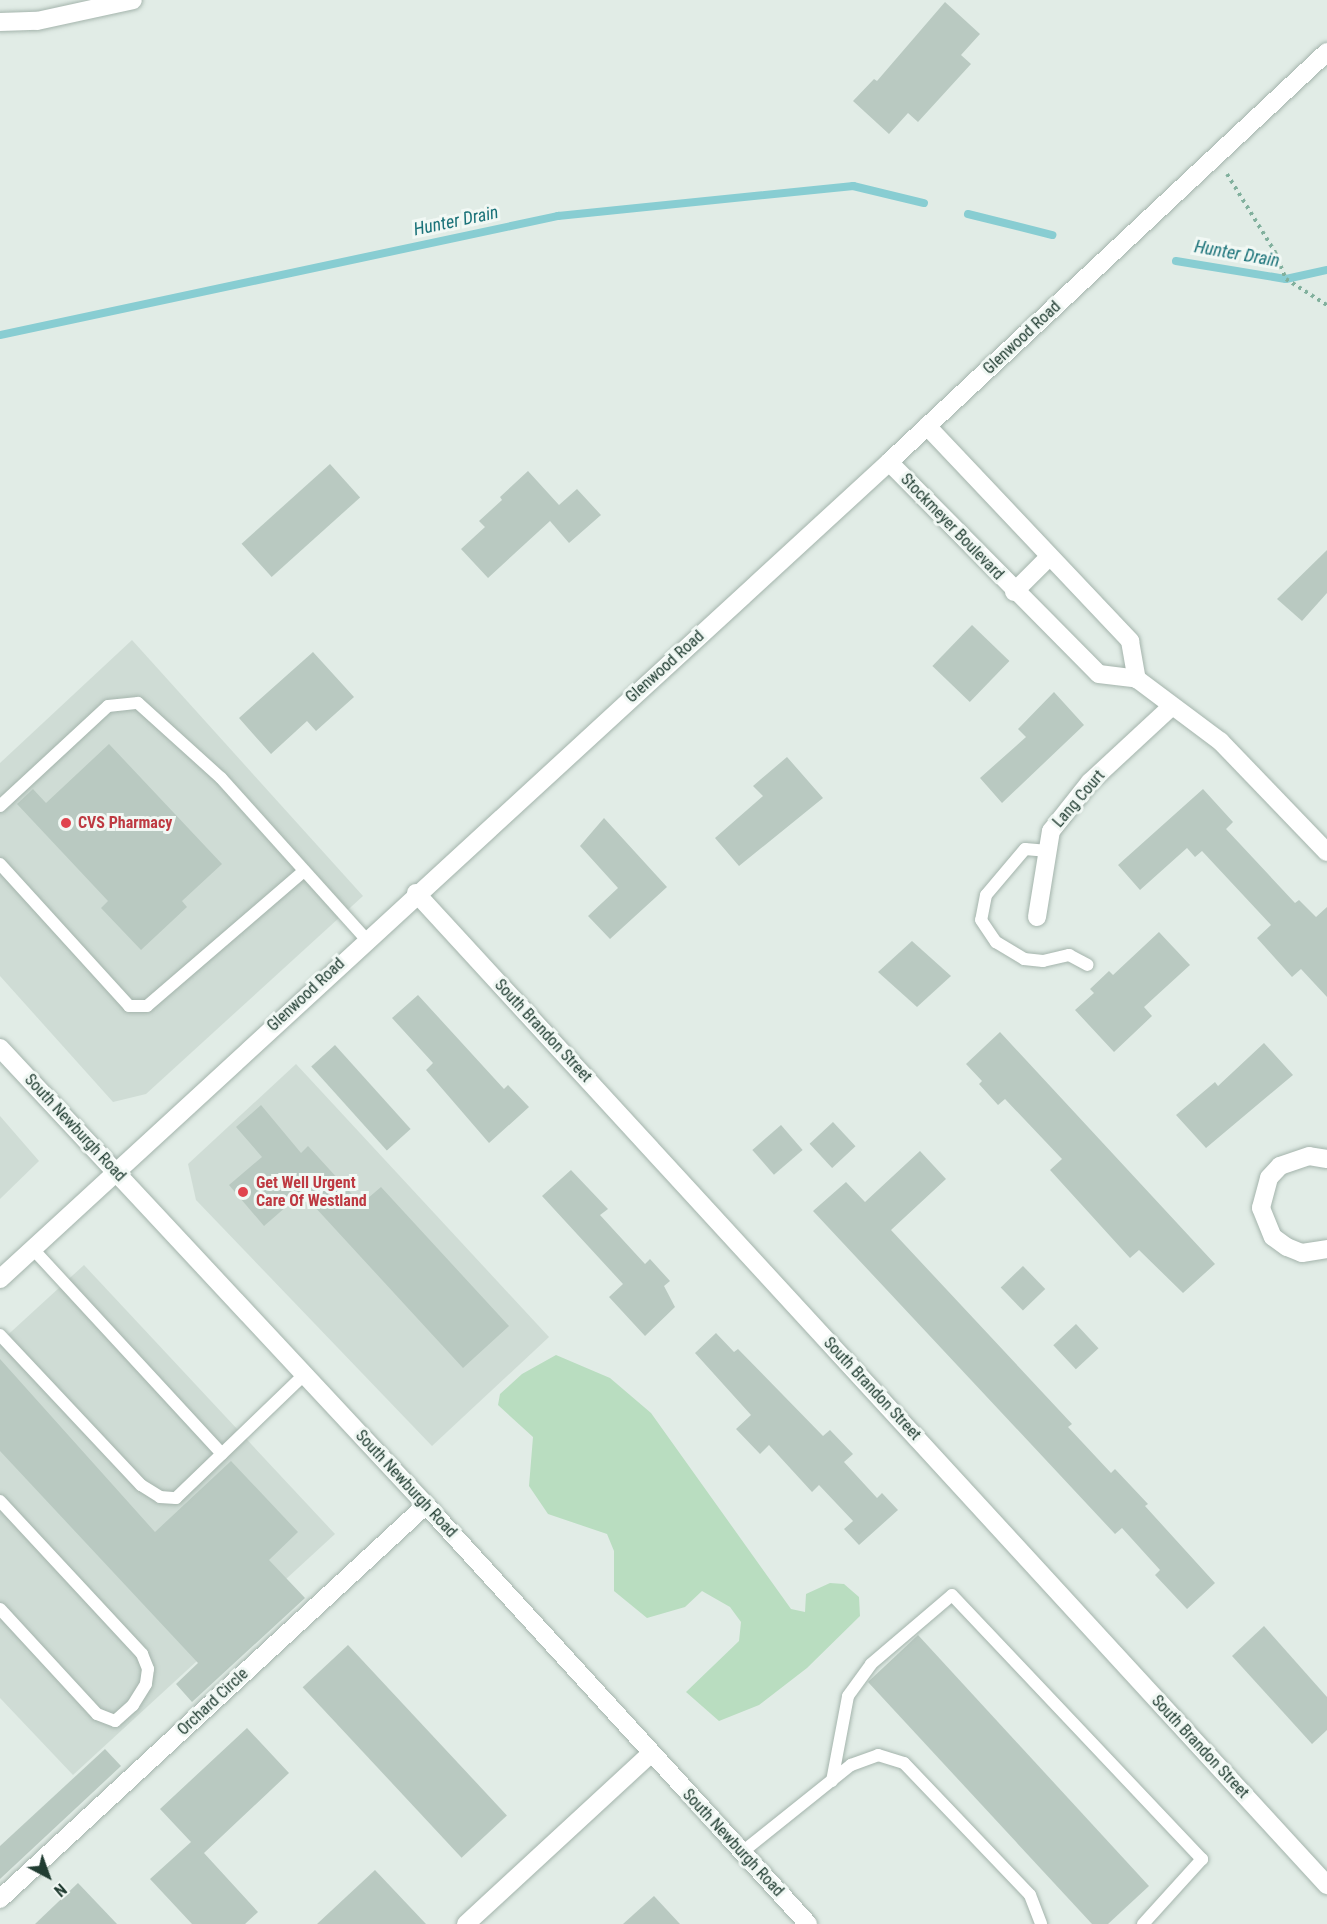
<!DOCTYPE html>
<html>
<head>
<meta charset="utf-8">
<style>
	body { margin:0 }
	#map { position:relative; width:1327px; height:1924px; overflow:hidden; background:#e1ece6; font-family:"Roboto Condensed",sans-serif }
	div>[style] { position:absolute }
	[style*='--x'] { left:calc(var(--x)*1px); top:calc(var(--y)*1px); width:calc(var(--w)*1px); rotate:calc(var(--a)*1deg) }
	.built>* { inset:0; background:#cfdcd5 }
	.green>* { inset:0; background:#b9ddc0 }
	.stream>* { height:8px; margin:-4px; padding:0 4px; transform-origin:4px; border-radius:4px; background:#88cdd2 }
	.building>* { inset:0; background:#b9c9c1; transform-origin:0 0 }
	.path>* { height:4px; margin-top:-2px; transform-origin:0; background:repeating-linear-gradient(90deg,#81b09d 0 3px,transparent 0 7.5px) }
	.roads { filter:drop-shadow(0 0 2px #a4b4ac) drop-shadow(0 0 2px #a4b4ac) }
	.service>* { height:12px; margin:-6px; padding:0 6px; transform-origin:6px; border-radius:6px; background:#fff }
	.minor>* { height:18px; margin:-9px; padding:0 9px; transform-origin:9px; border-radius:9px; background:#fff }
	.tertiary>* { height:18px; margin:-9px; padding:0 9px; transform-origin:9px; border-radius:9px; background:#fff }
	.secondary>* { height:18px; margin:-9px; padding:0 9px; transform-origin:9px; border-radius:9px; background:#fff }
	.dots>* { width:16px; height:16px; translate:-50% -50%; box-sizing:border-box; border:3px solid #f1f8f4; border-radius:50% }
	span { translate:-50% -50%; white-space:nowrap; text-align:center; line-height:1.15; -webkit-text-stroke:6px #f1f8f4; paint-order:stroke }
	.street-label { font-size:16px; color:#213d32 }
	.health-label { font-size:16px; color:#be3a42; font-weight:700 }
	.left { translate:0 -50%; text-align:left }
	.water-label { font-size:18px; color:#1a7279; font-style:italic }
	.north { position:absolute; left:18px; top:1846px; width:60px; height:60px; -webkit-text-stroke:4px #f1f8f4; paint-order:stroke; rotate:139deg; font-size:16px; font-weight:700; line-height:24px; text-align:center; color:#213d32 }
	.north::after { content:''; display:block; margin:auto; width:21px; height:27px; background:#213d32; clip-path:polygon(50% 0,100% 100%,50% 72%,0 100%) }
</style>
</head>
<body>
<div id="map">
	<div class="built">
		<i style="clip-path:polygon(132px 640px,363px 896px,146px 1094px,113px 1102px,0 976px,0 763px)"></i>
		<i style="clip-path:polygon(296px 1064px,549px 1337px,432px 1446px,196px 1200px,188px 1164px)"></i>
		<i style="clip-path:polygon(0 1116px,39px 1161px,0 1199px)"></i>
		<i style="clip-path:polygon(84px 1265px,335px 1534px,73px 1775px,0 1698px,0 1342px)"></i>
	</div>
	<div class="green">
		<i style="clip-path:polygon(556px 1355px,610px 1378px,651px 1413px,791px 1609px,805px 1612px,806px 1594px,830px 1583px,844px 1584px,859px 1597px,860px 1616px,807px 1668px,759px 1705px,719px 1721px,686px 1692px,739px 1641px,741px 1622px,730px 1607px,702px 1591px,685px 1607px,647px 1618px,614px 1591px,614px 1551px,607px 1534px,548px 1514px,529px 1486px,533px 1437px,498px 1405px,500px 1394px,522px 1374px)"></i>
	</div>
	<div class="stream">
		<i style="--x:968;--y:214;--w:87;--a:14"></i>
		<i style="--x:1176;--y:261;--w:111;--a:9.3"></i>
		<i style="--x:1286;--y:279;--w:42;--a:-12.4"></i>
		<i style="--x:0;--y:335;--w:571;--a:-12.04"></i>
		<i style="--x:558;--y:216;--w:297;--a:-5.8"></i>
		<i style="--x:853;--y:186;--w:73;--a:13.5"></i>
	</div>
	<div class="building">
		<i style="clip-path:polygon(945px 2px,980px 34px,961px 55px,971px 64px,918px 122px,908px 113px,889px 134px,853px 101px,874px 79px,877px 81px)"></i>
		<i style="left:330px;top:464px;width:45px;height:119px;rotate:48deg"></i>
		<i style="clip-path:polygon(528px 471px,559px 505px,577px 489px,601px 515px,569px 543px,550px 521px,488px 578px,461px 549px,485px 527px,479px 521px,502px 500px,500px 497px)"></i>
		<i style="clip-path:polygon(1327px 550px,1327px 593px,1302px 621px,1277px 599px)"></i>
		<i style="left:972px;top:625px;width:52px;height:57px;rotate:44deg"></i>
		<i style="clip-path:polygon(313px 652px,354px 697px,316px 731px,307px 721px,271px 754px,239px 718px)"></i>
		<i style="clip-path:polygon(1054px 692px,1084px 725px,1002px 803px,980px 778px,1026px 737px,1018px 729px)"></i>
		<i style="clip-path:polygon(109px 744px,222px 864px,182px 901px,187px 907px,141px 950px,101px 908px,108px 901px,17px 804px,33px 789px,46px 803px)"></i>
		<i style="clip-path:polygon(787px 757px,823px 798px,739px 866px,715px 838px,763px 796px,753px 786px)"></i>
		<i style="clip-path:polygon(1203px 789px,1233px 822px,1226px 829px,1295px 903px,1299px 900px,1316px 917px,1327px 907px,1327px 997px,1301px 969px,1292px 977px,1257px 938px,1271px 925px,1202px 851px,1195px 857px,1187px 848px,1140px 890px,1118px 865px)"></i>
		<i style="clip-path:polygon(604px 818px,667px 887px,610px 939px,588px 916px,618px 888px,580px 846px)"></i>
		<i style="clip-path:polygon(1159px 932px,1190px 965px,1144px 1007px,1152px 1016px,1114px 1052px,1075px 1010px,1094px 993px,1090px 989px,1109px 971px,1113px 975px)"></i>
		<i style="clip-path:polygon(912px 941px,951px 976px,917px 1007px,878px 972px)"></i>
		<i style="clip-path:polygon(418px 995px,504px 1089px,508px 1085px,529px 1107px,489px 1143px,426px 1070px,433px 1063px,392px 1018px)"></i>
		<i style="clip-path:polygon(1000px 1032px,1215px 1264px,1183px 1293px,1139px 1250px,1130px 1258px,1050px 1170px,1062px 1159px,1005px 1099px,998px 1105px,979px 1084px,982px 1081px,966px 1064px)"></i>
		<i style="clip-path:polygon(1264px 1043px,1293px 1075px,1206px 1148px,1176px 1115px,1215px 1082px,1218px 1086px)"></i>
		<i style="left:335px;top:1045px;width:113px;height:32px;rotate:48deg"></i>
		<i style="clip-path:polygon(261px 1105px,301px 1153px,308px 1146px,361px 1204px,381px 1187px,509px 1326px,463px 1368px,302px 1193px,264px 1226px,229px 1185px,262px 1157px,236px 1127px)"></i>
		<i style="left:833px;top:1122px;width:33px;height:32px;rotate:47deg"></i>
		<i style="left:781px;top:1125px;width:33px;height:38px;rotate:49deg"></i>
		<i style="clip-path:polygon(920px 1151px,946px 1179px,891px 1230px,1072px 1424px,1068px 1427px,1111px 1473px,1115px 1469px,1148px 1504px,1145px 1506px,1215px 1583px,1187px 1609px,1155px 1575px,1160px 1570px,1122px 1528px,1115px 1534px,813px 1211px,846px 1182px,865px 1202px)"></i>
		<i style="clip-path:polygon(571px 1170px,608px 1209px,600px 1215px,645px 1264px,650px 1259px,670px 1281px,664px 1286px,675px 1307px,645px 1336px,609px 1297px,623px 1284px,542px 1196px)"></i>
		<i style="left:1023px;top:1266px;width:32px;height:31px;rotate:46deg"></i>
		<i style="left:1076px;top:1324px;width:33px;height:31px;rotate:47deg"></i>
		<i style="clip-path:polygon(716px 1333px,734px 1352px,738px 1349px,823px 1436px,830px 1430px,853px 1454px,844px 1462px,877px 1498px,882px 1493px,898px 1510px,859px 1545px,844px 1529px,853px 1521px,819px 1485px,812px 1492px,769px 1445px,760px 1454px,736px 1429px,751px 1415px,695px 1353px)"></i>
		<i style="clip-path:polygon(0 1359px,155px 1532px,231px 1461px,298px 1532px,269px 1560px,305px 1598px,192px 1702px,176px 1684px,198px 1663px,0 1451px)"></i>
		<i style="clip-path:polygon(1264px 1626px,1327px 1697px,1327px 1730px,1312px 1744px,1232px 1656px)"></i>
		<i style="clip-path:polygon(918px 1635px,1149px 1886px,1108px 1924px,1092px 1924px,868px 1682px)"></i>
		<i style="left:348px;top:1645px;width:233px;height:62px;rotate:47deg"></i>
		<i style="clip-path:polygon(247px 1728px,289px 1773px,204px 1853px,258px 1912px,245px 1924px,192px 1924px,150px 1879px,191px 1842px,160px 1809px)"></i>
		<i style="clip-path:polygon(105px 1749px,121px 1766px,0 1879px,0 1846px)"></i>
		<i style="clip-path:polygon(375px 1870px,426px 1924px,317px 1924px)"></i>
		<i style="clip-path:polygon(78px 1883px,117px 1924px,35px 1924px)"></i>
		<i style="clip-path:polygon(654px 1896px,680px 1924px,623px 1924px)"></i>
	</div>
	<div class="path">
		<i style="--x:1227;--y:174;--w:92;--a:58.4"></i>
		<i style="--x:1275;--y:252;--w:29;--a:68"></i>
		<i style="--x:1286;--y:279;--w:49;--a:32.4"></i>
	</div>
	<div class="roads">
		<div class="service">
			<i style="--x:0;--y:806;--w:147;--a:-42.8"></i>
			<i style="--x:108;--y:706;--w:30;--a:-6"></i>
			<i style="--x:138;--y:703;--w:112;--a:42.1"></i>
			<i style="--x:221;--y:778;--w:217;--a:48"></i>
			<i style="--x:1048;--y:851;--w:23;--a:-175"></i>
			<i style="--x:1025;--y:849;--w:60;--a:130.3"></i>
			<i style="--x:986;--y:895;--w:25;--a:101"></i>
			<i style="--x:981;--y:920;--w:27;--a:56"></i>
			<i style="--x:996;--y:942;--w:33;--a:31"></i>
			<i style="--x:1024;--y:959;--w:19;--a:6"></i>
			<i style="--x:1043;--y:961;--w:27;--a:-13"></i>
			<i style="--x:1069;--y:955;--w:21;--a:28"></i>
			<i style="--x:0;--y:864;--w:192;--a:47.7"></i>
			<i style="--x:129;--y:1006;--w:18;--a:0"></i>
			<i style="--x:147;--y:1006;--w:207;--a:-40.7"></i>
			<i style="--x:32;--y:1248;--w:280;--a:47.3"></i>
			<i style="--x:0;--y:1335;--w:206;--a:46.8"></i>
			<i style="--x:141;--y:1485;--w:22;--a:32"></i>
			<i style="--x:160;--y:1497;--w:16;--a:4"></i>
			<i style="--x:176;--y:1498;--w:179;--a:-43.9"></i>
			<i style="--x:0;--y:1501;--w:209;--a:47.1"></i>
			<i style="--x:142;--y:1654;--w:16;--a:68"></i>
			<i style="--x:148;--y:1669;--w:15;--a:98"></i>
			<i style="--x:146;--y:1684;--w:25;--a:122"></i>
			<i style="--x:133;--y:1705;--w:24;--a:138"></i>
			<i style="--x:115;--y:1721;--w:19;--a:-159"></i>
			<i style="--x:97;--y:1714;--w:143;--a:-132.7"></i>
			<i style="--x:832;--y:1781;--w:86;--a:-79.3"></i>
			<i style="--x:848;--y:1696;--w:39;--a:-54"></i>
			<i style="--x:871;--y:1664;--w:106;--a:-40.4"></i>
			<i style="--x:952;--y:1595;--w:364;--a:46.6"></i>
			<i style="--x:1202;--y:1859;--w:88;--a:132.2"></i>
			<i style="--x:741;--y:1853;--w:141;--a:-38.7"></i>
			<i style="--x:851;--y:1765;--w:29;--a:-20"></i>
			<i style="--x:878;--y:1755;--w:27;--a:17"></i>
			<i style="--x:904;--y:1763;--w:182;--a:46.3"></i>
			<i style="--x:1030;--y:1895;--w:31;--a:69"></i>
		</div>
		<div class="minor">
			<i style="--x:0;--y:22;--w:37;--a:-2"></i>
			<i style="--x:37;--y:21;--w:98;--a:-12.3"></i>
			<i style="--x:927;--y:426;--w:296;--a:46.6"></i>
			<i style="--x:1130;--y:641;--w:39;--a:80"></i>
			<i style="--x:889;--y:462;--w:298;--a:45.3"></i>
			<i style="--x:1099;--y:674;--w:38;--a:7"></i>
			<i style="--x:1137;--y:679;--w:104;--a:36.8"></i>
			<i style="--x:1220;--y:741;--w:154;--a:46.1"></i>
			<i style="--x:1014;--y:592;--w:49;--a:-45"></i>
			<i style="--x:416;--y:893;--w:1347;--a:47.44"></i>
			<i style="--x:1037;--y:917;--w:87;--a:-80.8"></i>
			<i style="--x:1051;--y:831;--w:63;--a:-51.5"></i>
			<i style="--x:1090;--y:782;--w:110;--a:-42.8"></i>
			<i style="--x:1327;--y:1159;--w:18;--a:-171"></i>
			<i style="--x:1309;--y:1156;--w:31;--a:161"></i>
			<i style="--x:1280;--y:1166;--w:16;--a:133"></i>
			<i style="--x:1269;--y:1178;--w:31;--a:105"></i>
			<i style="--x:1261;--y:1208;--w:31;--a:68"></i>
			<i style="--x:1273;--y:1237;--w:17;--a:36"></i>
			<i style="--x:1287;--y:1247;--w:16;--a:22"></i>
			<i style="--x:1302;--y:1253;--w:25;--a:-9"></i>
			<i style="--x:0;--y:1899;--w:580;--a:-42.77"></i>
			<i style="--x:466;--y:1924;--w:252;--a:-42.7"></i>
		</div>
		<div class="tertiary">
			<i style="--x:0;--y:1279;--w:1207;--a:-42.58"></i>
			<i style="--x:889;--y:462;--w:600;--a:-43.11"></i>
		</div>
		<div class="secondary">
			<i style="--x:0;--y:1048;--w:625;--a:47.01"></i>
			<i style="--x:426;--y:1505;--w:567;--a:47.64"></i>
		</div>
	</div>
	<div class="dots">
		<i style="left:66px;top:823px;background:#e0444e"></i>
		<i style="left:243px;top:1192px;background:#e0444e"></i>
	</div>
	<div class="street-label">
		<span style="left:1022px;top:338px;rotate:-43deg">Glenwood Road</span>
		<span style="left:952px;top:527px;rotate:46deg">Stockmeyer Boulevard</span>
		<span style="left:665px;top:667px;rotate:-42deg">Glenwood Road</span>
		<span style="left:1079px;top:799px;rotate:-49deg">Lang Court</span>
		<span style="left:306px;top:995px;rotate:-43deg">Glenwood Road</span>
		<span style="left:543px;top:1031px;rotate:47deg">South Brandon Street</span>
		<span style="left:75px;top:1128px;rotate:47deg">South Newburgh Road</span>
		<span style="left:872px;top:1389px;rotate:47deg">South Brandon Street</span>
		<span style="left:406px;top:1484px;rotate:47deg">South Newburgh Road</span>
		<span style="left:213px;top:1702px;rotate:-43deg">Orchard Circle</span>
		<span style="left:1200px;top:1747px;rotate:47deg">South Brandon Street</span>
		<span style="left:733px;top:1843px;rotate:47deg">South Newburgh Road</span>
	</div>
	<div class="health-label">
		<span class="left" style="left:78px;top:823px">CVS Pharmacy</span>
		<span class="left" style="left:256px;top:1192px">Get Well Urgent<br>Care Of Westland</span>
	</div>
	<div class="water-label">
		<span style="left:456px;top:221px;rotate:-12deg">Hunter Drain</span>
		<span style="left:1237px;top:254px;rotate:10deg">Hunter Drain</span>
	</div>
	<div class="north">N</div>
</div>
</body>
</html>
